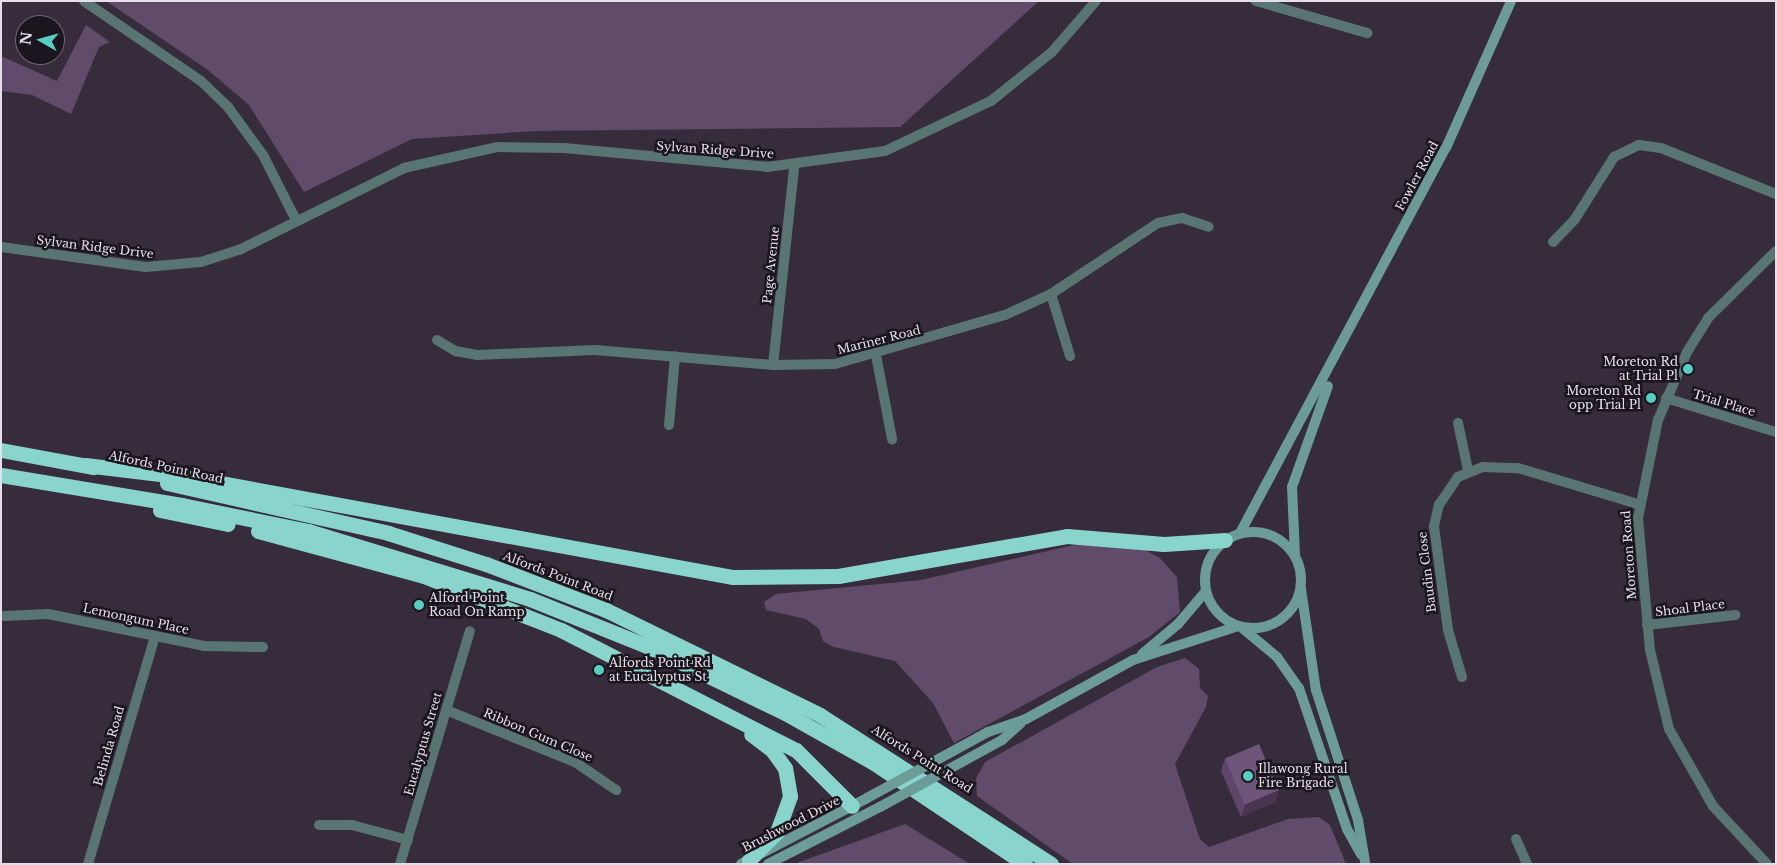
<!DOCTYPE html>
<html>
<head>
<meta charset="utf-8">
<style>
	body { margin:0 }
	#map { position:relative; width:1777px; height:865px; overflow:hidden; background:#362c3b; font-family:"Libre Baskerville",serif }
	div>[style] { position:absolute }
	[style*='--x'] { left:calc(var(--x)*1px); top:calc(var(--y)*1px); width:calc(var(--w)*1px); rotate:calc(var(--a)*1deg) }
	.green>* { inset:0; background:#614b6b }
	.street>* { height:10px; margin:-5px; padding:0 5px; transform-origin:5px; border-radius:5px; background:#587572 }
	.secondary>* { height:10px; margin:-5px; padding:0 5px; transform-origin:5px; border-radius:5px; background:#6c9c97 }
	.secondary>.ring { margin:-5px; padding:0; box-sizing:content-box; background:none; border:10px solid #6c9c97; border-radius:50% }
	.highway>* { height:15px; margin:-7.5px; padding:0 7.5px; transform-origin:7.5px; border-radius:7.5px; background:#89d5cd }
	.secondary-bridge>* { height:10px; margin:-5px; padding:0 5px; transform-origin:5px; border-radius:5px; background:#6c9c97 }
	.wall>* { inset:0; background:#60456b }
	.shaded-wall>* { inset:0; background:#493452 }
	.building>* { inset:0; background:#6e5579; transform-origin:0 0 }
	.dots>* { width:14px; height:14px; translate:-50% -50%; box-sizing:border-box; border:2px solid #1b161d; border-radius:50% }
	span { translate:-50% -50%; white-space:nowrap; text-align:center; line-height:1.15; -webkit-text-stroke:5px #1b161d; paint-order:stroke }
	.street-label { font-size:12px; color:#e6dfe9 }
	.poi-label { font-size:12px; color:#e6dfe9 }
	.right { translate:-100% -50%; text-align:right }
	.left { translate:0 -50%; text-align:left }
	.frame { position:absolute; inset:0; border:2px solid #e6dfe9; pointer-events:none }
	.north { position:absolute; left:15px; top:15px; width:50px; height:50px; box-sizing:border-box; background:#1b161d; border:1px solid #6c666f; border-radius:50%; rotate:277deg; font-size:14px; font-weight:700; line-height:20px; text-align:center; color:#e6dfe9 }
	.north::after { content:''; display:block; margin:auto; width:18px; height:22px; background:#56cec4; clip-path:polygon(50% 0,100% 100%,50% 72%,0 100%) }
</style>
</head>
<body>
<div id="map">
	<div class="green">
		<i style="clip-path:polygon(106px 1px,1039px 1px,900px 127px,535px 131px,412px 139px,304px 192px,249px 105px,208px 70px)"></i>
		<i style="clip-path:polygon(86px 25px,110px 42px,99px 47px,71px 114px,32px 95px,1px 91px,1px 56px,57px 81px)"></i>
		<i style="clip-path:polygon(1078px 544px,1145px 550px,1160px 558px,1177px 577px,1180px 612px,1149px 637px,954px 743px,933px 703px,895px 661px,834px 647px,823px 641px,819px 629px,806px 619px,766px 610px,764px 602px,776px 594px,921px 580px)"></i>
		<i style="clip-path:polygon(1185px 658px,1199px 669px,1200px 688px,1208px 696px,1206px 707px,1175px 764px,1200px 839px,1209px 847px,1288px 819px,1319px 817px,1330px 825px,1346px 864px,1073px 864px,977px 796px,976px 778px,985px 762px,1157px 667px)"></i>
		<i style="clip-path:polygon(905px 824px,970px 864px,794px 864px)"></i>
	</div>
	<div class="street">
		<i style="--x:84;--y:1;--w:142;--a:34.4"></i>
		<i style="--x:201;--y:81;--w:37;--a:44"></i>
		<i style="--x:228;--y:107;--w:59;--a:53.9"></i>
		<i style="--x:263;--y:155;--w:73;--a:63.1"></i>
		<i style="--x:1256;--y:1;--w:116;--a:16.1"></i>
		<i style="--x:1553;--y:242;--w:32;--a:-46"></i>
		<i style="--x:1575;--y:219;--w:73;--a:-57.8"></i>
		<i style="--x:1614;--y:157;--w:28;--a:-26"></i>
		<i style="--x:1639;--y:145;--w:22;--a:8"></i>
		<i style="--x:1661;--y:148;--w:124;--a:21.8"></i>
		<i style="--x:1;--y:247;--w:146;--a:7.9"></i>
		<i style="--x:146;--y:267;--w:55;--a:-5.2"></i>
		<i style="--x:201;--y:262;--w:40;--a:-18"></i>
		<i style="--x:239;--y:250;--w:184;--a:-26.4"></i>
		<i style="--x:404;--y:168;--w:95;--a:-12.7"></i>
		<i style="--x:497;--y:147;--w:67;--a:0.9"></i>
		<i style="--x:564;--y:148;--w:204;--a:5.3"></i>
		<i style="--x:767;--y:167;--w:119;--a:-7.7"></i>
		<i style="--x:885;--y:151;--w:117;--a:-25.3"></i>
		<i style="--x:991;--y:101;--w:78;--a:-38.8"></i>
		<i style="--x:1052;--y:52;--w:67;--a:-49.2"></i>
		<i style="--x:1051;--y:294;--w:65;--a:73"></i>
		<i style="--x:437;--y:340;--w:21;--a:31"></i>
		<i style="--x:455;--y:351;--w:22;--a:10"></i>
		<i style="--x:477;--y:355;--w:118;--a:-2.4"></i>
		<i style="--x:595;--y:350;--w:179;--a:4.8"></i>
		<i style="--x:773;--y:365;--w:62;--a:-0.9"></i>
		<i style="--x:835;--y:364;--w:177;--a:-16.1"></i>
		<i style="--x:1005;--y:315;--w:51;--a:-24.5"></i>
		<i style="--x:1051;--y:294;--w:128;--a:-33.6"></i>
		<i style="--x:1158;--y:223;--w:25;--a:-12"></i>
		<i style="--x:1182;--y:218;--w:28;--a:18"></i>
		<i style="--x:876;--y:355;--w:86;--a:79.2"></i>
		<i style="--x:773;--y:365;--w:199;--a:-83.9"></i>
		<i style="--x:1666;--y:398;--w:115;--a:17.2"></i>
		<i style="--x:1458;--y:423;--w:48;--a:78"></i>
		<i style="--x:669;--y:425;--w:69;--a:-85"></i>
		<i style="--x:4;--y:616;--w:44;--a:-2.6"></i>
		<i style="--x:48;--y:614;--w:159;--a:11.6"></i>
		<i style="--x:204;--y:646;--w:59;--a:1"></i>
		<i style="--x:1647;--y:625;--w:89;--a:-6.5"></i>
		<i style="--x:1462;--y:677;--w:49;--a:-106.6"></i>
		<i style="--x:1448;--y:630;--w:105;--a:-97.7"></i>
		<i style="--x:1434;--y:526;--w:22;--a:-77"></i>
		<i style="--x:1439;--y:505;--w:34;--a:-56"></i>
		<i style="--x:1458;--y:477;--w:27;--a:-22"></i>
		<i style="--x:1483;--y:467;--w:35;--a:2"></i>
		<i style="--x:1518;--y:468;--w:125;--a:16.7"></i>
		<i style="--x:446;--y:710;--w:139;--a:22"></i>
		<i style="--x:575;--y:762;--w:50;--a:34.3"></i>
		<i style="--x:319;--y:825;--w:33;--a:0"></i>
		<i style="--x:352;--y:825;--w:58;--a:15"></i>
		<i style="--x:1516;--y:839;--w:27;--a:66"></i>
		<i style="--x:88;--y:864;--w:238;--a:-73.6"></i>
		<i style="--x:400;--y:864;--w:243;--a:-73.3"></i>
		<i style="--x:1767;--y:864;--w:79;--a:-133"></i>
		<i style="--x:1713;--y:806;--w:89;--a:-119.7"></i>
		<i style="--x:1669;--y:729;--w:81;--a:-103.5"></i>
		<i style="--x:1650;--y:650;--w:133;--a:-95.2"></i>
		<i style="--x:1638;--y:518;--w:100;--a:-78.5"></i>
		<i style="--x:1658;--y:420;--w:74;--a:-66.9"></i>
		<i style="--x:1687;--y:352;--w:40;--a:-58"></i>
		<i style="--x:1708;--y:318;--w:95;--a:-44.6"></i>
	</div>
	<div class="secondary">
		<i class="ring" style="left:1205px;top:532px;width:86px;height:86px"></i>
		<i style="--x:1240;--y:533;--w:437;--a:-61.9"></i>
		<i style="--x:1446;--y:148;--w:161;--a:-66.1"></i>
		<i style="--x:1295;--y:555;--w:68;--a:-92.5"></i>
		<i style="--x:1292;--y:487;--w:107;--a:-70.4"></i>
		<i style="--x:1301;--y:589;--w:102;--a:81.6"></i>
		<i style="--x:1316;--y:690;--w:137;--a:72.1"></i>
		<i style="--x:1358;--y:820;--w:43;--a:80.5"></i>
		<i style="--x:1241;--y:627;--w:47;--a:39.8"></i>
		<i style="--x:1277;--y:657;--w:38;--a:55"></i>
		<i style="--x:1299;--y:688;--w:149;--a:71.2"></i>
		<i style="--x:1347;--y:829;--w:29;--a:61"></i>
		<i style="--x:1142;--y:654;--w:47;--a:-39.8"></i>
		<i style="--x:1178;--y:624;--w:43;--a:-49.7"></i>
		<i style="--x:988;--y:732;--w:40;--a:-18.9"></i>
		<i style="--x:1026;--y:719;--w:122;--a:-28.9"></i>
		<i style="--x:1133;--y:660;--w:110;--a:-17.9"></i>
		<i style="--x:1002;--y:740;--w:25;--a:-42"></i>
		<i style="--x:741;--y:864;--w:142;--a:-27.6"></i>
		<i style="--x:768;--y:864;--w:126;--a:-27"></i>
	</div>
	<div class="highway">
		<i style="--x:1;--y:450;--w:94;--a:10.5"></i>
		<i style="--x:85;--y:465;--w:109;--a:6.9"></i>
		<i style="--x:193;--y:478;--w:549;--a:10.39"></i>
		<i style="--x:733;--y:577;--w:105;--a:-0.5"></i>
		<i style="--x:838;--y:576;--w:232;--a:-9.9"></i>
		<i style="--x:1067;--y:536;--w:97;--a:4.7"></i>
		<i style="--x:1164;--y:544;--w:61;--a:-3.8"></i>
		<i style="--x:1;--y:475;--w:183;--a:9.4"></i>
		<i style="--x:182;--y:505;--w:129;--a:11.7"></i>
		<i style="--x:308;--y:531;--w:232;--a:17"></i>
		<i style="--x:530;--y:599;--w:126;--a:21.9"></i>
		<i style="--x:647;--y:646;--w:153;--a:25.9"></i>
		<i style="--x:785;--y:713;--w:102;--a:29.3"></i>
		<i style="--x:874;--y:763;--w:182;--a:33.8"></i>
		<i style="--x:167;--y:483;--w:227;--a:12.7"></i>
		<i style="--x:388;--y:533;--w:103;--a:17.6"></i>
		<i style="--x:486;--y:564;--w:129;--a:21"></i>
		<i style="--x:606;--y:610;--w:238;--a:26.1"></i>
		<i style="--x:820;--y:715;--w:275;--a:32.8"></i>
		<i style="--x:160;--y:510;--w:69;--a:11.6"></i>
		<i style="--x:258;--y:531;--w:172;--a:15.2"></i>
		<i style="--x:424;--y:576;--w:147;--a:21.5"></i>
		<i style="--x:561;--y:630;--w:264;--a:27.1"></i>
		<i style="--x:796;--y:750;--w:79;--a:45"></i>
		<i style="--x:749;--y:860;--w:40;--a:-45"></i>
		<i style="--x:777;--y:832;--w:38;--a:-70"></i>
		<i style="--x:790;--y:796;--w:28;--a:-100"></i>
		<i style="--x:785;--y:768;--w:22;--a:-126"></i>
		<i style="--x:772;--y:750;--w:26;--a:-143"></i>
	</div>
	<div class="secondary-bridge">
		<i style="--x:867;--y:798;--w:138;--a:-28.6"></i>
		<i style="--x:880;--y:807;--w:139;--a:-28.8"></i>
	</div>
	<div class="wall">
		<i style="clip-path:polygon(1225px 759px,1279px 790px,1275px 802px,1241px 817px,1221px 771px)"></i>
	</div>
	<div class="shaded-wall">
		<i style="clip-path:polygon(1279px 790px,1275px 802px,1241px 817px,1245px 805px)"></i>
	</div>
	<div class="building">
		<i style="left:1259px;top:744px;width:50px;height:37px;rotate:67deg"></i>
	</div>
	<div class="dots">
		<i style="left:1688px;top:369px;background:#56cec4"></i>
		<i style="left:1651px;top:398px;background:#56cec4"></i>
		<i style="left:419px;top:605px;background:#56cec4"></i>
		<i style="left:599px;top:670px;background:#56cec4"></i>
		<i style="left:1248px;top:776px;background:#56cec4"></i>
	</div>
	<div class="street-label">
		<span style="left:715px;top:150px;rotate:4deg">Sylvan Ridge Drive</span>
		<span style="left:1417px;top:176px;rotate:-62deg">Fowler Road</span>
		<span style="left:95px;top:247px;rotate:7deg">Sylvan Ridge Drive</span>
		<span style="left:771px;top:265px;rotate:-84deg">Page Avenue</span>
		<span style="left:879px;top:340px;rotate:-14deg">Mariner Road</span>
		<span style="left:1724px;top:403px;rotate:17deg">Trial Place</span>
		<span style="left:166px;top:467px;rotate:12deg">Alfords Point Road</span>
		<span style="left:1629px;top:555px;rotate:-94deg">Moreton Road</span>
		<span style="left:1427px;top:572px;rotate:-97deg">Baudin Close</span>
		<span style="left:558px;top:576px;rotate:21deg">Alfords Point Road</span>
		<span style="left:1690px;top:608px;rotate:-7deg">Shoal Place</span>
		<span style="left:136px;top:619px;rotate:12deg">Lemongum Place</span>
		<span style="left:538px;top:735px;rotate:23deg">Ribbon Gum Close</span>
		<span style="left:423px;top:744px;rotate:-74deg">Eucalyptus Street</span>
		<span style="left:109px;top:746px;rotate:-74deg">Belinda Road</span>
		<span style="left:922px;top:759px;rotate:32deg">Alfords Point Road</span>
		<span style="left:791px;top:824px;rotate:-27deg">Brushwood Drive</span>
	</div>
	<div class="poi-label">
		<span class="right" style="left:1678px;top:369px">Moreton Rd<br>at Trial Pl</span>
		<span class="right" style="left:1641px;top:398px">Moreton Rd<br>opp Trial Pl</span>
		<span class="left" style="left:429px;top:605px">Alford Point<br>Road On Ramp</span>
		<span class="left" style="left:609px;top:670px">Alfords Point Rd<br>at Eucalyptus St</span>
		<span class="left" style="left:1258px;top:776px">Illawong Rural<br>Fire Brigade</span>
	</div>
	<div class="frame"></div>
	<div class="north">N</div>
</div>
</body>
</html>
